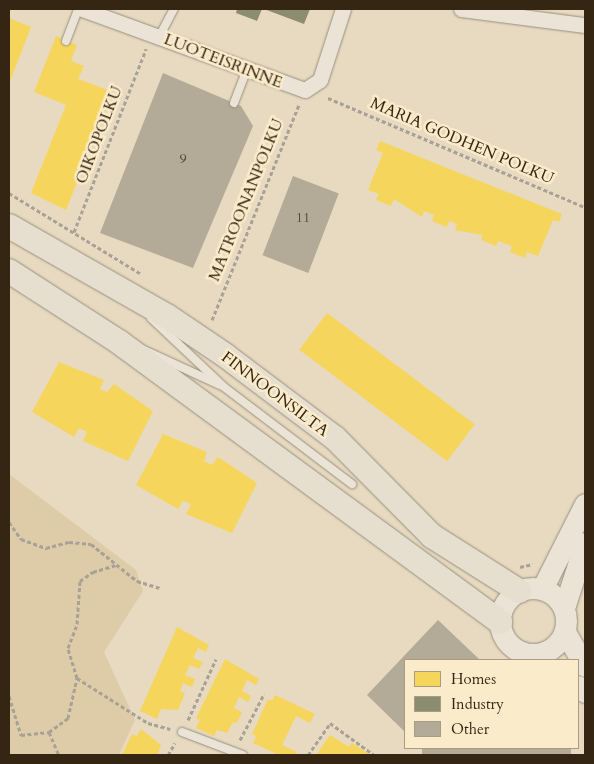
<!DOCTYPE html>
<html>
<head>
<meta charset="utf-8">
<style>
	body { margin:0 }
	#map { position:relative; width:594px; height:764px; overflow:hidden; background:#e7dac0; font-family:Cardo,serif }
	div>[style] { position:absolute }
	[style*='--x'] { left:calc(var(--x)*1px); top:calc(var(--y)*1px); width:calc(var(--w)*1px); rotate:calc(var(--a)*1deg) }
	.green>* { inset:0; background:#decca8 }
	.homes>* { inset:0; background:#f6d55c; transform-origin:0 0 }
	.industry>* { inset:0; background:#8c8c6e }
	.building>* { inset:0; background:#b3aa97; transform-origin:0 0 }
	.path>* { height:3px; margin-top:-1.5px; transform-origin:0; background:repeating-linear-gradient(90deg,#a8a296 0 4px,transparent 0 6.5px) }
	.roads { filter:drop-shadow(0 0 1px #988f7e) drop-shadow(0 0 1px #988f7e) }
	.lane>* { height:8px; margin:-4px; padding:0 4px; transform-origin:4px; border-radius:4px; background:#eae3d6 }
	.street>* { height:15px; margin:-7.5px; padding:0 7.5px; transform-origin:7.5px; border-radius:7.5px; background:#eae3d6 }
	.secondary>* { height:21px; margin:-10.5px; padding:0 10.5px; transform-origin:10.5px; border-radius:10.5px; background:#eae3d6 }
	.secondary>.ring { margin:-10.5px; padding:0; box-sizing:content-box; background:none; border:21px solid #eae3d6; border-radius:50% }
	.primary>* { height:24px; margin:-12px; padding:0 12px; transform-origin:12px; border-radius:12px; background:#e6dfd0 }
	span { translate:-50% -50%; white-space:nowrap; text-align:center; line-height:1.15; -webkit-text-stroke:5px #faebcb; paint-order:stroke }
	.number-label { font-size:14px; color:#544734 }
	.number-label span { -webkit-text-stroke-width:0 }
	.street-label { font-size:16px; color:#352613 }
	.frame { position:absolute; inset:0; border:10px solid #352613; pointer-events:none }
	.legend { position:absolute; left:404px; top:659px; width:175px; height:90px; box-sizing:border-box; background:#faebcb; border:1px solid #ab9c81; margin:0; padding:6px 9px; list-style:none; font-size:15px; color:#352613 }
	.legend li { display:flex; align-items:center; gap:10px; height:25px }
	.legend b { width:25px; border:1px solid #ab9c81 }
</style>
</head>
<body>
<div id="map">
	<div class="green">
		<i style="clip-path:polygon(9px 474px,136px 570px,143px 591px,104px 652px,135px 720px,119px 755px,9px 755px)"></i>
	</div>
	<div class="homes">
		<i style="clip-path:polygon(9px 18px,31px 27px,9px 84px)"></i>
		<i style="clip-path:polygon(56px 36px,77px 45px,71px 61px,84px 66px,78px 79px,113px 92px,66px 210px,31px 193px,66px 105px,34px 92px)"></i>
		<i style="clip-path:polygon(380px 141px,562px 214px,559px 222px,553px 220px,538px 256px,527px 252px,525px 258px,510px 252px,512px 246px,498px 241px,496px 246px,481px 240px,483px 235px,455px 230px,457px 224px,449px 221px,447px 227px,432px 221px,434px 215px,424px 211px,422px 217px,394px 199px,391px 206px,376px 200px,379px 194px,368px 190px,383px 153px,376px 150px)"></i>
		<i style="left:327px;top:313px;width:185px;height:46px;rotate:37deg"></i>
		<i style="clip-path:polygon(59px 362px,104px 380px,100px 389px,107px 392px,114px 384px,153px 411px,128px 461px,83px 441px,87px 432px,79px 428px,74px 437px,32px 412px)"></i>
		<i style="clip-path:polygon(163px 434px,207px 452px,204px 461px,212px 465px,218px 457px,257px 483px,232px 533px,186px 514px,191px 504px,183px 501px,178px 509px,136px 485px)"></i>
		<i style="clip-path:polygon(177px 627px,209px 645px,206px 652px,198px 648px,193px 658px,203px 662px,199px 669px,190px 665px,185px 675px,195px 679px,192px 687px,183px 683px,180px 691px,185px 693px,178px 710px,161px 709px,157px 719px,140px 711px)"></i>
		<i style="clip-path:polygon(225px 659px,259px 679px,256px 685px,247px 680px,242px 691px,251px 696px,248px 702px,239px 697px,234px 708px,242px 712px,237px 723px,233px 722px,227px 733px,217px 730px,214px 736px,196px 728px,200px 720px,196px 718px)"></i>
		<i style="clip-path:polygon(275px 695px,315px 714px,310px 723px,296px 716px,282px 745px,297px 752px,295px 755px,279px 755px,253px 743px,256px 736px,252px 734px,268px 699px,272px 701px)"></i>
		<i style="clip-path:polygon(141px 729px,161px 745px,157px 755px,122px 755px,132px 734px,137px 736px)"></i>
		<i style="clip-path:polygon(330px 735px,349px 747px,352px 743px,370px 755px,316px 755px)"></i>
	</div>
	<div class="industry">
		<i style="clip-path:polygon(237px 9px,262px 9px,257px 21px,236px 13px)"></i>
		<i style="clip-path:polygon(264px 9px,310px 9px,304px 24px)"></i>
	</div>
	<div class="building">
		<i style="clip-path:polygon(163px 73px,241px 106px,253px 126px,193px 268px,100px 233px)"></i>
		<i style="left:293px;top:176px;width:49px;height:85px;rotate:21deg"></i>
		<i style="clip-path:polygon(438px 620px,480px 660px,405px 660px,405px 732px,367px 695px)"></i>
		<i style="left:422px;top:748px;width:149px;height:11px"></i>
	</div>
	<div class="path">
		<i style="--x:328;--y:98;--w:279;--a:23"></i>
		<i style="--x:9;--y:193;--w:155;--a:31.5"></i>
		<i style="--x:74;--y:232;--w:197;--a:-68.5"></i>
		<i style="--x:212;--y:320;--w:232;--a:-68"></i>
		<i style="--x:9;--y:522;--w:21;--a:55"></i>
		<i style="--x:21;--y:539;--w:27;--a:20"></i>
		<i style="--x:46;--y:548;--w:24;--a:-15"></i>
		<i style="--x:69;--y:542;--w:22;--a:5"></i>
		<i style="--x:91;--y:544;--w:59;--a:38.8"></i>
		<i style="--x:137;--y:581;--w:24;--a:17"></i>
		<i style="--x:520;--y:567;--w:13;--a:-13"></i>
		<i style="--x:77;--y:678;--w:84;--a:32.4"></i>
		<i style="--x:148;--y:723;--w:23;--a:15"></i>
		<i style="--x:9;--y:696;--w:41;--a:72.9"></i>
		<i style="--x:21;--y:735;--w:28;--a:-6"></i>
		<i style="--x:49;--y:732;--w:24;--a:-36"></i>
		<i style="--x:68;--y:718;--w:41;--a:-77.3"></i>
		<i style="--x:77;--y:678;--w:31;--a:-107"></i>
		<i style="--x:68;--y:648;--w:26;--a:-69"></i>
		<i style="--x:77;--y:624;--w:43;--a:-86"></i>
		<i style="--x:80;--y:581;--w:16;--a:-35"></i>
		<i style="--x:93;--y:572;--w:24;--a:-17"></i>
		<i style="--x:188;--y:720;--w:67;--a:-65.3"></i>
		<i style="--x:49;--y:732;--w:25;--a:67"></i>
		<i style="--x:240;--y:740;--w:52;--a:-62.4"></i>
		<i style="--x:168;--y:755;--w:14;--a:-60"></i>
		<i style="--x:308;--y:755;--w:39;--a:-55"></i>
		<i style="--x:330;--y:723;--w:54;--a:36"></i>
	</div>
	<div class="roads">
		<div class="lane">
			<i style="--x:159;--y:37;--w:32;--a:-62"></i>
			<i style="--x:66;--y:41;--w:34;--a:-69"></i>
			<i style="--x:234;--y:103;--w:34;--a:-69"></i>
			<i style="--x:151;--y:318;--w:100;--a:43.4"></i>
			<i style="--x:224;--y:387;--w:161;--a:37.2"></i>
			<i style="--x:142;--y:349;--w:86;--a:24.8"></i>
			<i style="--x:182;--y:732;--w:65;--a:20.7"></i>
		</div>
		<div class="street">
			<i style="--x:82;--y:9;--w:237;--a:20"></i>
			<i style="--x:305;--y:90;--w:18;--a:-34"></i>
			<i style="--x:320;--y:80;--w:75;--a:-72.1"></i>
			<i style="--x:461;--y:9;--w:125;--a:7.4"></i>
		</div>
		<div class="secondary">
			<i class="ring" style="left:500px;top:588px;width:45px;height:45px"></i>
			<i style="--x:542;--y:589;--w:95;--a:-63.2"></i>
			<i style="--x:564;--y:608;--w:68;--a:-72.1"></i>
			<i style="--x:565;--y:632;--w:39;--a:60"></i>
			<i style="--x:578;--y:686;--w:9;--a:41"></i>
		</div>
		<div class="primary">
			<i style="--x:9;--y:226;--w:182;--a:29.7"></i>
			<i style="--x:167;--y:316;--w:71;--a:34.1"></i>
			<i style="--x:226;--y:356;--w:136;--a:37"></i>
			<i style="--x:335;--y:438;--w:138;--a:45.3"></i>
			<i style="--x:432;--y:536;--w:103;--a:32.3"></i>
			<i style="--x:9;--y:271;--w:131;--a:32.8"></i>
			<i style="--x:119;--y:342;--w:473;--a:36.3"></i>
		</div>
	</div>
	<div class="number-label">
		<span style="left:183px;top:159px">9</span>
		<span style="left:303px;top:218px">11</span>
	</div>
	<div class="street-label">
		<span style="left:223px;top:61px;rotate:21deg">LUOTEISRINNE</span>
		<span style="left:99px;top:135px;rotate:-69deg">OIKOPOLKU</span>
		<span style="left:462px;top:141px;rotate:23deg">MARIA GODHEN POLKU</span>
		<span style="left:246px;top:200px;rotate:-68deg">MATROONANPOLKU</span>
		<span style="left:275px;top:394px;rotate:37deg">FINNOONSILTA</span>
	</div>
	<div class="frame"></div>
	<ul class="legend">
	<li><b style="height:14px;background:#f6d55c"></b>Homes</li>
	<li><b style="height:14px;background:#8c8c6e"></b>Industry</li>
	<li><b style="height:14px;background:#b3aa97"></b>Other</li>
	</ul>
</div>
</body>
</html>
